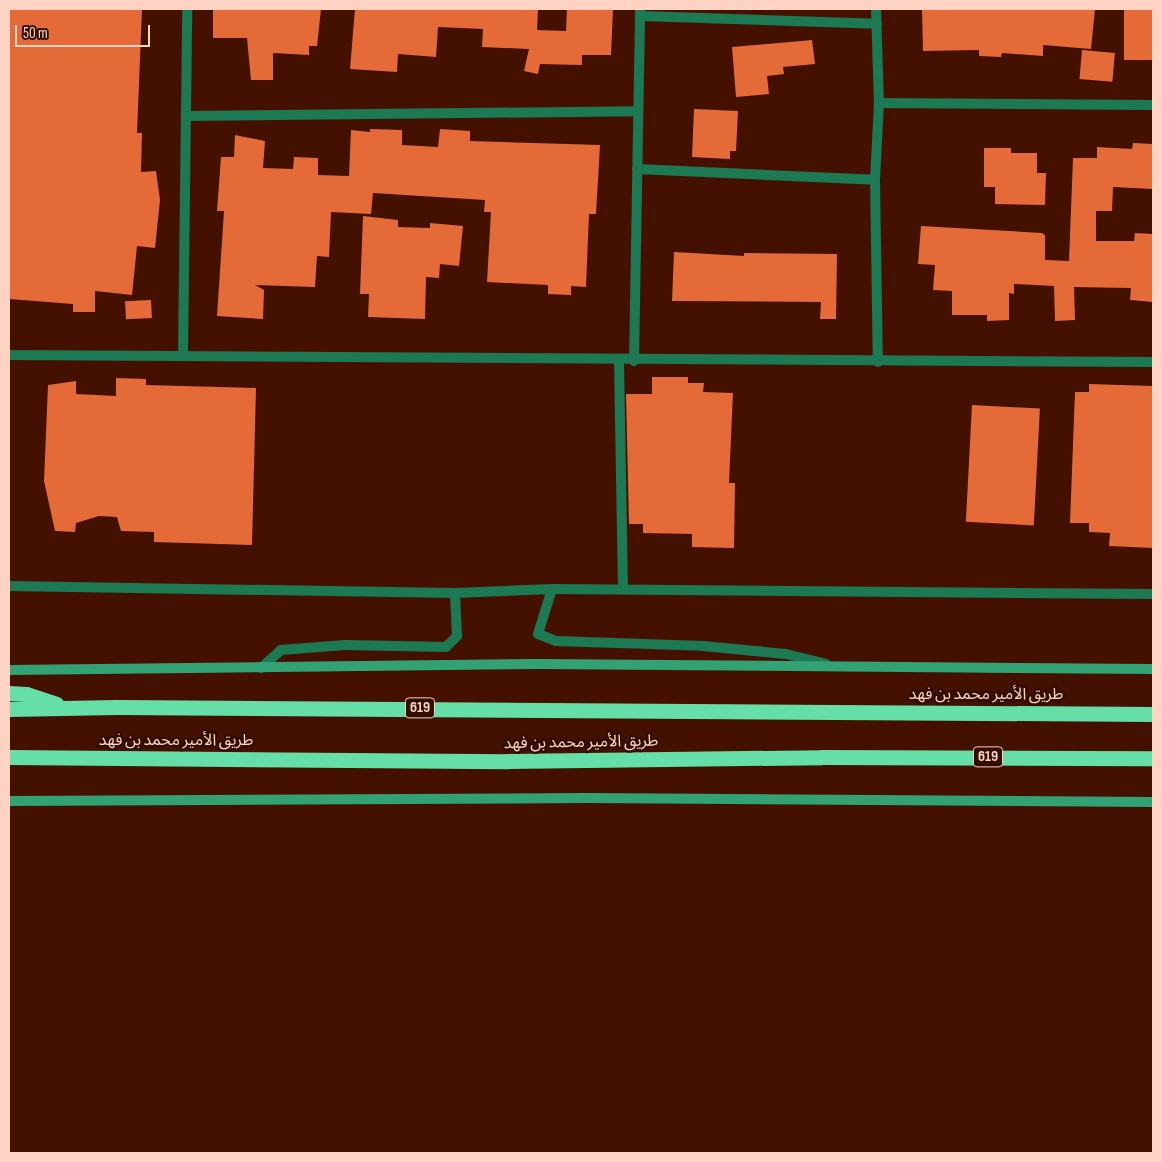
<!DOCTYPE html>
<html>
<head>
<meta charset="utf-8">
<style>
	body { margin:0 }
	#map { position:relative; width:1162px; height:1162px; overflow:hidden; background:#410; font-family:"Sofia Sans Condensed","Noto Sans Arabic",sans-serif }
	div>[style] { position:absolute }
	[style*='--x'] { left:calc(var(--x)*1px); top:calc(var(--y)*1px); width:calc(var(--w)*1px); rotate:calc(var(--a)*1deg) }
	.building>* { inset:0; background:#e46b37; transform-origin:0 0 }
	.street>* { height:10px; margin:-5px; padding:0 5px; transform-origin:5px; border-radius:5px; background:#1d7854 }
	.secondary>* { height:10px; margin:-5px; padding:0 5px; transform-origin:5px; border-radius:5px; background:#32a275 }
	.highway>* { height:15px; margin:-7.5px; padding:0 7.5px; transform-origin:7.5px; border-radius:7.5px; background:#65dea8 }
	span { translate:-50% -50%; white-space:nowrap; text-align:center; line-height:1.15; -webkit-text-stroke:5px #320e01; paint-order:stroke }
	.shield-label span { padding:1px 4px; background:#320e01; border:1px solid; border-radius:4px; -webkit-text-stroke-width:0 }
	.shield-label { font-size:15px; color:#fed3c3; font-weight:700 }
	.street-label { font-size:16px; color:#fed3c3 }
	.frame { position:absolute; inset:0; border:10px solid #fed3c3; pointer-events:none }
	.scale { position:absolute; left:15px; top:25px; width:135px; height:22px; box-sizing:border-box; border:2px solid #fed3c3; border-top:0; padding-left:6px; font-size:15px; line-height:18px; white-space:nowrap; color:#fed3c3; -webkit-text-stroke:4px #320e01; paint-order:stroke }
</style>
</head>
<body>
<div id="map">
	<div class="building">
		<i style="clip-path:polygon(9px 9px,142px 9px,137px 133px,142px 133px,141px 172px,156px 171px,160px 200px,155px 248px,137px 246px,132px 295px,95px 291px,95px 312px,73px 312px,73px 304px,9px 299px)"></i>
		<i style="clip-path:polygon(213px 9px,321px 9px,317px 46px,309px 46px,309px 55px,273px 53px,273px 80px,251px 80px,247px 38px,213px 38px)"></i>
		<i style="clip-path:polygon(355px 9px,538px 9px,537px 30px,566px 31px,567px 9px,613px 9px,611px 55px,582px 55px,582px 65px,540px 64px,538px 74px,524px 71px,529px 49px,482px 47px,483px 29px,438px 27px,436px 57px,398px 54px,397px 72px,350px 69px)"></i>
		<i style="clip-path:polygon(922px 9px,1095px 9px,1091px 49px,1043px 45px,1043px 56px,1002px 53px,1001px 57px,979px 56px,979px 50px,923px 51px)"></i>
		<i style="left:1124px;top:9px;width:29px;height:51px"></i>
		<i style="clip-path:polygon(812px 40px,815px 64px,783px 67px,784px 74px,767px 76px,769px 94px,736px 97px,732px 47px)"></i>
		<i style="left:1082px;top:50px;width:33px;height:29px;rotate:5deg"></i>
		<i style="clip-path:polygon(694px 109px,738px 111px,736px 151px,730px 151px,730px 159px,692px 157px)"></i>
		<i style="clip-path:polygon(370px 129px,402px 130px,402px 145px,438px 147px,440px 129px,470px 131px,470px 141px,600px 145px,596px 214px,589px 214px,586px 287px,571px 286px,571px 295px,548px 294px,548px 285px,487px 282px,491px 212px,484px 212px,485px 200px,373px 193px,371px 214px,331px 212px,329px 257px,317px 256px,315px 287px,255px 285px,264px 290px,263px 319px,217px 316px,224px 211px,217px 211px,221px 157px,234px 157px,235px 135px,265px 141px,263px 168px,293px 169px,294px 157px,318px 158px,318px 175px,349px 176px,351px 130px,370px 132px)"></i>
		<i style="clip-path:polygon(1133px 143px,1153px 144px,1153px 189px,1113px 187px,1112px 211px,1096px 211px,1096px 241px,1134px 241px,1135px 233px,1153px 234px,1153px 302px,1130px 300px,1131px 288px,1074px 287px,1075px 320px,1055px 321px,1054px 286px,1014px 284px,1014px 294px,1009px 293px,1009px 320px,987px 321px,987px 315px,952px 315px,952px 291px,933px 290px,935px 265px,918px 264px,921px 226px,1042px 233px,1045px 235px,1045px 260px,1069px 261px,1073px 158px,1097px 158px,1097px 147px,1132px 149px)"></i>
		<i style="clip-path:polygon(984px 148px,1011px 148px,1011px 153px,1037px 153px,1037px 173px,1046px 173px,1045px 205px,995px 204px,995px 187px,984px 187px)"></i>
		<i style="clip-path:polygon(363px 216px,398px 220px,398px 227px,430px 228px,430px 223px,463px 226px,459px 266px,440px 264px,439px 278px,426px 277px,425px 319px,368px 317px,369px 294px,360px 294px)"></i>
		<i style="clip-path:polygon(674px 252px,744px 256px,744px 253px,837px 254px,836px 319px,820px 319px,821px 302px,672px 301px)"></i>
		<i style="left:151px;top:300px;width:18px;height:26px;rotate:87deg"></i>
		<i style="clip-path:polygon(652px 377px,688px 377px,688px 383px,704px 383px,703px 392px,733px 393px,729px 483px,735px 483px,734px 548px,692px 547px,692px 534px,643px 533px,643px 524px,629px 524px,626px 394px,652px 394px)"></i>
		<i style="clip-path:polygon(116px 378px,146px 379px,146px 385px,256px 388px,252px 545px,154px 542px,154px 532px,121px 531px,117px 517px,99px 516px,76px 523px,75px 532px,55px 531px,44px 481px,48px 385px,76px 381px,76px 394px,116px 396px)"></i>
		<i style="clip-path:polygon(1089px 384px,1153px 386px,1153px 548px,1109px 546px,1110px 533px,1089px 532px,1089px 523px,1070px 523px,1075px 392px,1089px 392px)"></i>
		<i style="left:972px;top:405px;width:68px;height:117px;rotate:3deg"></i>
	</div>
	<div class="street">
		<i style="--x:876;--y:9;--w:94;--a:88.2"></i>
		<i style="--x:879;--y:103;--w:77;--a:93"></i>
		<i style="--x:875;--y:180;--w:182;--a:89.1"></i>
		<i style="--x:641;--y:16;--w:236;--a:1.9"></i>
		<i style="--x:879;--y:103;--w:274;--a:0.4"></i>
		<i style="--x:187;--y:116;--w:451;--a:-0.6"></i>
		<i style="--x:637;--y:169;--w:238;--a:2.6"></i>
		<i style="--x:9;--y:355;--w:1144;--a:0.35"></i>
		<i style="--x:183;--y:356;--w:347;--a:-89.3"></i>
		<i style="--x:619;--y:361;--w:228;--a:89"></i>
		<i style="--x:634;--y:361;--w:352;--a:-89"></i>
		<i style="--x:9;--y:586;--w:446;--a:0.9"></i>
		<i style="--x:455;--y:593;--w:97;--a:-2.4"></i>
		<i style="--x:552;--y:589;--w:601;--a:0.48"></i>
		<i style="--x:552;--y:589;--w:47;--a:107.3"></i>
		<i style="--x:538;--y:634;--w:19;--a:21"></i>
		<i style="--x:556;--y:641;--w:147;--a:1.9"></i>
		<i style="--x:703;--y:646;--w:83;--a:5.5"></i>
		<i style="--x:786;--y:654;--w:41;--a:14"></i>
		<i style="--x:261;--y:668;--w:27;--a:-42"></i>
		<i style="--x:281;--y:650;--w:64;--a:-4.5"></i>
		<i style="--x:345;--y:645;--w:101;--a:1.1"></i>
		<i style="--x:446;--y:647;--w:16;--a:-45"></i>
		<i style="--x:457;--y:636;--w:43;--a:-92.7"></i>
	</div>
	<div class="secondary">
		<i style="--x:9;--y:670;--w:529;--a:-0.65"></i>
		<i style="--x:538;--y:664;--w:615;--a:0.47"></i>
		<i style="--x:9;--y:801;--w:579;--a:-0.3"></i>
		<i style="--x:588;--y:798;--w:565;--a:0.41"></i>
	</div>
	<div class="highway">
		<i style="--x:9;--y:693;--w:17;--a:3"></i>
		<i style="--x:26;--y:694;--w:32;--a:18"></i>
		<i style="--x:9;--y:709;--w:108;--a:-1.1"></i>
		<i style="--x:117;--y:707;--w:1036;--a:0.39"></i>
		<i style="--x:9;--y:757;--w:498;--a:0.5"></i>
		<i style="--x:507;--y:761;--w:315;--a:-0.7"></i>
		<i style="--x:822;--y:757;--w:331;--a:0.2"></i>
	</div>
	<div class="shield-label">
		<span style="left:420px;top:708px">619</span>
		<span style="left:988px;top:757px">619</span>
	</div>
	<div class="street-label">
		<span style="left:986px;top:695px">طريق الأمير محمد بن فهد</span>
		<span style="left:176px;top:741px">طريق الأمير محمد بن فهد</span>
		<span style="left:581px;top:743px;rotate:-1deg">طريق الأمير محمد بن فهد</span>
	</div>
	<div class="frame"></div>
	<div class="scale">50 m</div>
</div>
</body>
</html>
